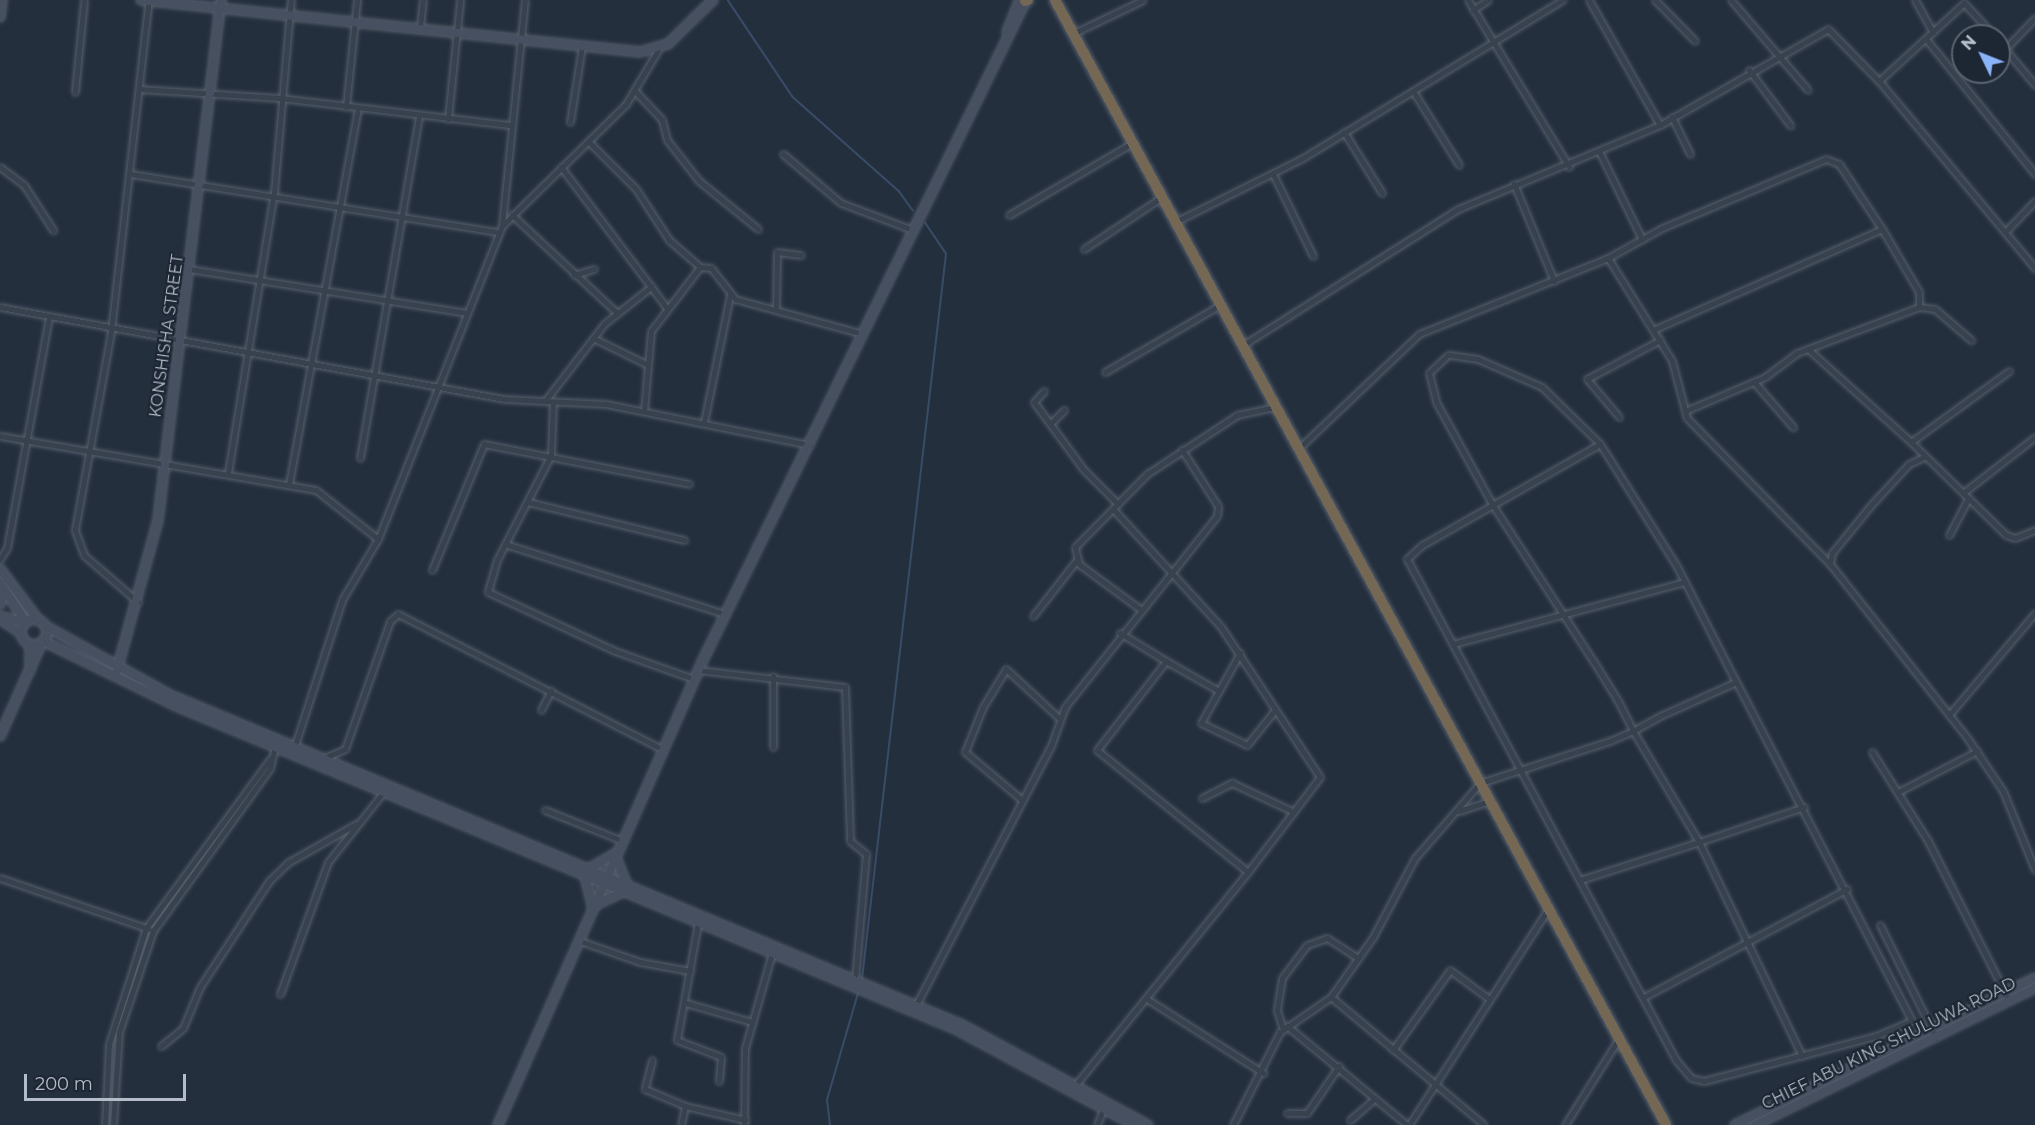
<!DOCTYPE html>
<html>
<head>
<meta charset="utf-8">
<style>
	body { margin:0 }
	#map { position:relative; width:2035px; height:1125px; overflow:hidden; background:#242f3e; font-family:Montserrat,sans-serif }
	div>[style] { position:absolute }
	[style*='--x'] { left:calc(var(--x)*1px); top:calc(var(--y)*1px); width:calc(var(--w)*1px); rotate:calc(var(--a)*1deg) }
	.stream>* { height:1.5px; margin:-0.75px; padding:0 0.75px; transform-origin:0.75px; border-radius:0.75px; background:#394c67 }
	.roads { filter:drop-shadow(0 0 2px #565f6c) drop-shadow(0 0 2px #565f6c) }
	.street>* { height:5px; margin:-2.5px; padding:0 2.5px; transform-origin:2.5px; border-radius:2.5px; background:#38414e }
	.secondary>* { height:8px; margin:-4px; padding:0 4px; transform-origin:4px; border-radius:4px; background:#465061 }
	.secondary>.ring { margin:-4px; padding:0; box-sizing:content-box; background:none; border:8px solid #465061; border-radius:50% }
	.highway>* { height:10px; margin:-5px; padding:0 5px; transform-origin:5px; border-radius:5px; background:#746855 }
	span { translate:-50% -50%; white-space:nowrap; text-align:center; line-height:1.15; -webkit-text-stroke:4.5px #1d2633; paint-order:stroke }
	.street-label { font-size:16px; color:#b4bcc9 }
	.north { position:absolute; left:1951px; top:24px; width:60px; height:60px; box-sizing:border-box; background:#1d2633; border:2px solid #59626f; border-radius:50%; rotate:313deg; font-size:16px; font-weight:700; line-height:24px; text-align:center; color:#b4bcc9 }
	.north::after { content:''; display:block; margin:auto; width:21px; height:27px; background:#8ab4f8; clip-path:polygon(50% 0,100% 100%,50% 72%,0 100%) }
	.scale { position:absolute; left:24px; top:1074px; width:162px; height:27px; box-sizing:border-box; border:3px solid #b4bcc9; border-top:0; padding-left:8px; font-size:18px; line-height:21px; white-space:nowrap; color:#b4bcc9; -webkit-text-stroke:4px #1d2633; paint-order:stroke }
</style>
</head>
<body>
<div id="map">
	<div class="stream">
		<i style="--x:728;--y:0;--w:117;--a:56.2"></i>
		<i style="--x:793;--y:97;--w:142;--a:41.6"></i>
		<i style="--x:899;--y:191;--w:24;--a:54"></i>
		<i style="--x:862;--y:979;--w:730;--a:-83.39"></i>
		<i style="--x:946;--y:254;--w:37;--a:-124"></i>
		<i style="--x:830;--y:1125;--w:25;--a:-97"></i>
		<i style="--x:827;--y:1100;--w:111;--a:-73.8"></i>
	</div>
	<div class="roads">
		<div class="street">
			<i style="--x:1468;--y:0;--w:195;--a:58.8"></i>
			<i style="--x:1589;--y:0;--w:144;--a:60.4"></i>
			<i style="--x:1655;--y:0;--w:57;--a:45.7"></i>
			<i style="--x:1731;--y:0;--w:118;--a:49.5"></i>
			<i style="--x:1915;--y:0;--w:37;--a:61"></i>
			<i style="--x:1473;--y:10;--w:18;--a:-34"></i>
			<i style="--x:420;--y:27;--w:27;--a:-84"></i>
			<i style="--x:1074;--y:33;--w:76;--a:-25.6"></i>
			<i style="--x:1926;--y:39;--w:174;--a:51.1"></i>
			<i style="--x:1999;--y:42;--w:56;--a:50.1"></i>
			<i style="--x:2005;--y:49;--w:43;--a:-45.9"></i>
			<i style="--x:1749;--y:70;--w:69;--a:53.3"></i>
			<i style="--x:1879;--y:81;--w:115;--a:-42.5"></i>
			<i style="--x:1964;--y:3;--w:45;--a:47.7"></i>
			<i style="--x:139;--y:89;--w:141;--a:3.7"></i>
			<i style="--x:280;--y:98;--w:231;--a:6.7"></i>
			<i style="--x:1413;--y:91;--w:87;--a:58.1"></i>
			<i style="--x:75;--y:92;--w:92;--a:-84.4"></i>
			<i style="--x:636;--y:92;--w:38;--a:47"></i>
			<i style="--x:662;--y:120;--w:21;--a:76"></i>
			<i style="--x:667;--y:140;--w:52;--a:52"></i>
			<i style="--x:699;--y:181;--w:76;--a:39.1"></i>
			<i style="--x:346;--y:107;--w:108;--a:-84.1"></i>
			<i style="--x:1672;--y:117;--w:41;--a:64.1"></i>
			<i style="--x:448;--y:119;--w:120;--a:-84.2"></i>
			<i style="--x:570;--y:122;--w:77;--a:-81"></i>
			<i style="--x:1344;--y:132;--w:72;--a:58.1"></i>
			<i style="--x:588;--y:141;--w:68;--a:45"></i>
			<i style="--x:636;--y:189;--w:61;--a:57.1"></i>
			<i style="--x:669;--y:240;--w:41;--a:41.1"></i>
			<i style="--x:1600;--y:153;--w:96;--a:64"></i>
			<i style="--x:783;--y:154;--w:76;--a:40.2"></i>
			<i style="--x:841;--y:203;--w:77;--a:20.6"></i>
			<i style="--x:0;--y:167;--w:30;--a:37"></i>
			<i style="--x:24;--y:185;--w:54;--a:57.2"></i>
			<i style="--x:561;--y:167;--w:175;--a:53.1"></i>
			<i style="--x:131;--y:174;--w:373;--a:9"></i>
			<i style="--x:1273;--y:174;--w:91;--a:64"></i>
			<i style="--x:1514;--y:184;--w:105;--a:67.6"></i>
			<i style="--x:512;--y:215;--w:142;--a:43"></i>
			<i style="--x:1009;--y:215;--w:143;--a:-30.3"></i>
			<i style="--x:1175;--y:222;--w:141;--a:-26.6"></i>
			<i style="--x:1301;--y:159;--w:306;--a:-31.3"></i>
			<i style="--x:502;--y:225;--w:226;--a:-84.2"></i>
			<i style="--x:1882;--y:229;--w:73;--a:59.6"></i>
			<i style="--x:1919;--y:292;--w:15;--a:90"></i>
			<i style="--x:2006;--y:231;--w:42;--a:-46"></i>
			<i style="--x:1084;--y:249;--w:94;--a:-33.7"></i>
			<i style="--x:1608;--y:258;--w:121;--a:58.1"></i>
			<i style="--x:1672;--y:361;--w:59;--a:75.3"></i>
			<i style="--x:1687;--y:418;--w:204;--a:45.6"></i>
			<i style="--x:1830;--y:564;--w:223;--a:51.7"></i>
			<i style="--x:1968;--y:739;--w:63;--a:56.1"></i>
			<i style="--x:2003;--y:791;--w:85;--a:67.9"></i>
			<i style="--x:189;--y:269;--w:280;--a:9"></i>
			<i style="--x:574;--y:275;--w:21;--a:-17"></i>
			<i style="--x:0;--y:307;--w:512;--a:10.34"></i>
			<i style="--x:504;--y:399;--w:102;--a:2.8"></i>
			<i style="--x:606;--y:404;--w:208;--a:11.4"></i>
			<i style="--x:776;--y:309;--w:57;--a:-89"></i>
			<i style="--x:777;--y:252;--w:24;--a:7"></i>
			<i style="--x:593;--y:338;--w:59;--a:26.1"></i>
			<i style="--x:1243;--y:345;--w:254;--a:-32.3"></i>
			<i style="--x:1458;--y:209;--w:219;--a:-22.6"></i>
			<i style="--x:1660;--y:125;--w:193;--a:-29.7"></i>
			<i style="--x:1828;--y:29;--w:73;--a:45.6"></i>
			<i style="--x:1879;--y:81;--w:244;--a:50.2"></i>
			<i style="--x:1808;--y:349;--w:139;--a:42.1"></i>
			<i style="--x:2009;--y:371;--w:121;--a:144.1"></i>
			<i style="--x:1911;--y:442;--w:133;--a:44.4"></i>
			<i style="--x:2006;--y:535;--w:9;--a:18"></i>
			<i style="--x:2015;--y:538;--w:22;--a:-22"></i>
			<i style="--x:1105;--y:372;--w:133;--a:-30.2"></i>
			<i style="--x:1754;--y:382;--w:60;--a:49.1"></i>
			<i style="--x:1044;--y:391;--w:15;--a:132"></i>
			<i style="--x:1034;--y:402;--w:84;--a:53.7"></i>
			<i style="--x:1084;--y:470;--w:48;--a:45"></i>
			<i style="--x:545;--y:401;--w:97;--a:-52.5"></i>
			<i style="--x:604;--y:324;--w:61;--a:-38.4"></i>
			<i style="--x:553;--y:402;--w:53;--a:92.2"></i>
			<i style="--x:551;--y:455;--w:118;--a:117.2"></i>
			<i style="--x:497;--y:560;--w:33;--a:106"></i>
			<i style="--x:488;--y:592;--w:140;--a:24.9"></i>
			<i style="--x:615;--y:651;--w:84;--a:19.5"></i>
			<i style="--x:644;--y:411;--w:80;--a:-85"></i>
			<i style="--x:651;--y:331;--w:81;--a:-52.6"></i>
			<i style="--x:700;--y:267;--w:11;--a:5"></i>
			<i style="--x:711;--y:268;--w:39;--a:52"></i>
			<i style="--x:735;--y:299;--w:133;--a:15.3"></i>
			<i style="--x:1685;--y:411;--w:87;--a:-23"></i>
			<i style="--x:1765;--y:377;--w:40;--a:-37"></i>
			<i style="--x:1797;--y:353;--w:130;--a:-20.7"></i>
			<i style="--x:1919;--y:307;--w:16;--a:7"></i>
			<i style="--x:1935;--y:309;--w:48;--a:40.7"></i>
			<i style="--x:1619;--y:417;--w:50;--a:-130.1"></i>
			<i style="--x:1587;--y:379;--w:83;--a:-28.1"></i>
			<i style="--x:704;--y:422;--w:130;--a:-78.4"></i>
			<i style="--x:1050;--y:424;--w:20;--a:-45"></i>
			<i style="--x:0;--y:436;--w:321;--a:9.7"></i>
			<i style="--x:316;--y:490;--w:79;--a:38.3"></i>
			<i style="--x:1600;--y:444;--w:205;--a:150.4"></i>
			<i style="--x:1422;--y:545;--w:21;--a:137"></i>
			<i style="--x:1407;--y:559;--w:569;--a:61.77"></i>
			<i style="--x:1676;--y:1060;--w:23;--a:50"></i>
			<i style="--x:1691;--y:1078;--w:13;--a:13"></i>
			<i style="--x:1704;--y:1081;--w:178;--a:-14.7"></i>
			<i style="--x:1876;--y:1036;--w:39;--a:-23"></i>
			<i style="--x:1912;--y:1021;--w:382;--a:-117.4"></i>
			<i style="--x:1299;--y:448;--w:166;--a:-43.5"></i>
			<i style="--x:1419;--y:334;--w:204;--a:-21.9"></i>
			<i style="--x:1608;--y:258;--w:62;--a:-29.1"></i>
			<i style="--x:1662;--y:228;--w:178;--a:-22.8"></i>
			<i style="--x:1826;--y:159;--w:14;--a:21"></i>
			<i style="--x:1839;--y:164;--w:78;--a:56.5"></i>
			<i style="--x:1882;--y:229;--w:248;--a:156.2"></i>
			<i style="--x:360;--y:458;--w:347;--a:-80.2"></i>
			<i style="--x:228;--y:473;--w:284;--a:-80.7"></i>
			<i style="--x:274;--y:193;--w:194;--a:-85"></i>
			<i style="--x:289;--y:484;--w:382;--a:-79.6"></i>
			<i style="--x:1963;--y:493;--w:91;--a:-37.9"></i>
			<i style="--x:528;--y:502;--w:161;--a:13.7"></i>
			<i style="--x:1113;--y:509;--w:160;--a:47.5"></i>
			<i style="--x:1221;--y:627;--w:180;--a:56.6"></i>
			<i style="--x:1320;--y:777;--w:119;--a:127.2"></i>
			<i style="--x:1949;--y:535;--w:41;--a:-62.2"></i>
			<i style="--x:505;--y:544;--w:231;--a:17.7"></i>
			<i style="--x:0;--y:559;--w:13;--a:-58"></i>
			<i style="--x:7;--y:548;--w:234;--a:-79.7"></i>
			<i style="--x:1830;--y:564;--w:11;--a:-80"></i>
			<i style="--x:1832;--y:553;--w:62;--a:-50.9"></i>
			<i style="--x:1871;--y:505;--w:56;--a:-47.2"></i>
			<i style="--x:1909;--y:464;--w:17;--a:-25"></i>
			<i style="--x:432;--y:570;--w:136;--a:-67.6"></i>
			<i style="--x:484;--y:444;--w:209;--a:11"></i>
			<i style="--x:138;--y:602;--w:72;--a:-139"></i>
			<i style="--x:84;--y:555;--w:27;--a:-110"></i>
			<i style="--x:75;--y:530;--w:202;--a:-79.7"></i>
			<i style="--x:111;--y:331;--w:333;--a:-83.5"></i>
			<i style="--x:1140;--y:609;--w:76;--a:-143.6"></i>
			<i style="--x:1079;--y:564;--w:17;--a:-103"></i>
			<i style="--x:1075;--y:547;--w:103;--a:-45.4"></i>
			<i style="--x:1147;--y:474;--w:108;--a:-33.2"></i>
			<i style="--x:1237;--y:415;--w:39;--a:-12"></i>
			<i style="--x:1033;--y:616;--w:70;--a:-52"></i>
			<i style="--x:1453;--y:644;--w:240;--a:-15"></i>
			<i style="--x:1240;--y:653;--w:80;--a:119.1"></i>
			<i style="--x:1201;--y:723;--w:51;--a:25.6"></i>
			<i style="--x:1247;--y:745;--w:45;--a:-51.3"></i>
			<i style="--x:1166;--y:661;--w:59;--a:29.6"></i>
			<i style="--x:698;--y:670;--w:148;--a:6.6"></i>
			<i style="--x:845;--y:687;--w:154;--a:88.1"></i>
			<i style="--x:850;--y:841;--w:21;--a:39"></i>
			<i style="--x:866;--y:854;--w:127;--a:95"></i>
			<i style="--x:773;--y:676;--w:71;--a:90"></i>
			<i style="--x:541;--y:710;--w:22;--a:-63"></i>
			<i style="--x:1949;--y:715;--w:133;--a:-49.9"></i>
			<i style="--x:295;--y:745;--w:152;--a:-72"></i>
			<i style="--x:342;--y:600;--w:71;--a:-59.5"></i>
			<i style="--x:378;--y:539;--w:337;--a:-68.4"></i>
			<i style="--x:502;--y:226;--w:174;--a:-44.5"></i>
			<i style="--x:626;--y:104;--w:63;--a:-59.3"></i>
			<i style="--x:1872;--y:752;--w:105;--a:57.8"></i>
			<i style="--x:1928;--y:841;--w:179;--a:63.1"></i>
			<i style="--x:324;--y:758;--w:23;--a:-23"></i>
			<i style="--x:345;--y:749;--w:136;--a:-70.6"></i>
			<i style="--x:390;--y:621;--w:11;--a:-41"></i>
			<i style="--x:398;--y:614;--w:297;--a:27.1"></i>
			<i style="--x:1898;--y:792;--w:89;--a:-27.4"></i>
			<i style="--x:1202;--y:798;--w:34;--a:-27"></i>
			<i style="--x:1232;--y:783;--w:68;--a:25.1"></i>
			<i style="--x:1022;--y:800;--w:75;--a:-139.9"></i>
			<i style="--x:965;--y:752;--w:48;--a:-68.2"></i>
			<i style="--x:983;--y:707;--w:44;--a:-58.8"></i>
			<i style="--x:1006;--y:669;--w:74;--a:42.8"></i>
			<i style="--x:545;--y:810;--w:84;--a:21.7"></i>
			<i style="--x:1459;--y:811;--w:32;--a:-18"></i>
			<i style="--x:0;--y:878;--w:157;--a:18.9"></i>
			<i style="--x:698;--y:923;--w:119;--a:100.2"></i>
			<i style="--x:677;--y:1040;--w:47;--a:21.1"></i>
			<i style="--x:721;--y:1057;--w:24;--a:95"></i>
			<i style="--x:1880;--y:925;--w:126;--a:63.6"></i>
			<i style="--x:580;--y:941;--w:64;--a:19.3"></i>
			<i style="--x:640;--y:962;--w:51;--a:10.2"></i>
			<i style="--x:280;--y:994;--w:140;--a:-70"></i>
			<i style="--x:328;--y:862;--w:92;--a:-51.6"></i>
			<i style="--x:1331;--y:997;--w:73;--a:-55"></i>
			<i style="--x:1373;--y:937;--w:89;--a:-62"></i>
			<i style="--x:1415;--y:858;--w:99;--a:-49.1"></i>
			<i style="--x:1480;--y:783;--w:139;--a:-18"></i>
			<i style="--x:1612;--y:740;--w:23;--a:-23"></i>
			<i style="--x:1633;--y:731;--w:31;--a:-29"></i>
			<i style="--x:1660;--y:716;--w:83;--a:-24.1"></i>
			<i style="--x:1736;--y:682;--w:131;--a:-117.1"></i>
			<i style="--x:1676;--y:565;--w:143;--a:-122.1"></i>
			<i style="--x:1600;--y:444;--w:81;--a:-135.5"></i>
			<i style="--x:1542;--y:387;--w:70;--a:-156.4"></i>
			<i style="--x:1478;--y:359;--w:30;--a:-172"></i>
			<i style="--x:1448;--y:355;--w:26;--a:137"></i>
			<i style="--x:1429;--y:373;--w:30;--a:76"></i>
			<i style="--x:1436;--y:402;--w:116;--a:61.2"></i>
			<i style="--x:1492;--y:504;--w:188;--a:57.2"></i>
			<i style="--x:1594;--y:662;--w:46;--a:58.4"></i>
			<i style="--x:1618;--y:701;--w:34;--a:63"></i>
			<i style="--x:1633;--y:731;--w:17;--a:59"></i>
			<i style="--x:1642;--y:746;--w:112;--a:59.3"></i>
			<i style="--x:1699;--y:842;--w:125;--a:162.3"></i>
			<i style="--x:1644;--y:997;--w:230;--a:-28"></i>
			<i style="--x:1147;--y:999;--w:138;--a:32.5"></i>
			<i style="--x:686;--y:1003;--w:69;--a:16.1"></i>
			<i style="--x:916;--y:1005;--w:292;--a:-62.5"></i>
			<i style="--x:1051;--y:746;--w:41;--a:-70.3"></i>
			<i style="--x:1065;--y:707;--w:244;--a:-51.5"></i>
			<i style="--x:1217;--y:516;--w:10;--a:-84"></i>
			<i style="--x:1218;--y:506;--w:67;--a:-122.7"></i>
			<i style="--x:1287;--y:1026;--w:156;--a:39.5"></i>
			<i style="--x:1283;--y:1029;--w:20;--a:-108"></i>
			<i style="--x:1277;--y:1010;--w:32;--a:-81"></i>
			<i style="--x:1282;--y:978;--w:41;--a:-52.9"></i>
			<i style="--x:1307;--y:945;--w:21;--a:-19"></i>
			<i style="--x:1327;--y:938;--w:37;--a:33"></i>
			<i style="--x:161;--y:1046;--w:28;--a:-39"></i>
			<i style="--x:183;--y:1028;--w:44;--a:-67.5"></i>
			<i style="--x:200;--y:987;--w:126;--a:-56.9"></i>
			<i style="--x:269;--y:881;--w:28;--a:-44"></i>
			<i style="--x:289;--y:862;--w:77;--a:-29.6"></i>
			<i style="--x:1393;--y:1050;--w:98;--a:-54.5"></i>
			<i style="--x:1450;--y:970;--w:47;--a:36.4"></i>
			<i style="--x:1802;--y:1056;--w:237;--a:-115.7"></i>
			<i style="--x:1699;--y:842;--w:111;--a:-18.4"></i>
			<i style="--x:652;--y:1060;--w:30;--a:104"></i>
			<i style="--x:645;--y:1089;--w:43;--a:23"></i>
			<i style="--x:1077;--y:1083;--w:272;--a:-51"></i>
			<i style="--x:1248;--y:872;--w:194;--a:-141.1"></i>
			<i style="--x:1097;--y:750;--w:113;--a:-52.2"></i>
			<i style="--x:1166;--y:661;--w:54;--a:-148.7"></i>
			<i style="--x:1287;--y:1113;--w:20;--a:0"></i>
			<i style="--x:1307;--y:1113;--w:57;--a:-55.8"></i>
			<i style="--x:1350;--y:1120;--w:33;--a:-41"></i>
			<i style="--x:105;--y:1125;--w:81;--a:-87.2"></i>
			<i style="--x:109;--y:1044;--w:122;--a:-72.3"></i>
			<i style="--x:146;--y:928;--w:210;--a:-53.7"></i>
			<i style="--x:113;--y:1125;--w:93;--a:-86.3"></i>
			<i style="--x:119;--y:1032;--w:107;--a:-71.4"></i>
			<i style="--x:153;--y:931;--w:201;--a:-54.3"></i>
			<i style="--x:270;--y:768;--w:23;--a:-77"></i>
			<i style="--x:681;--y:1125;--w:19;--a:-78"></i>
			<i style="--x:685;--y:1106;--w:62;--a:13.1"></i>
			<i style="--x:744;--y:1125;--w:77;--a:-89.3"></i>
			<i style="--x:745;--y:1048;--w:99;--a:-74.1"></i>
			<i style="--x:1097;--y:1125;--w:19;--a:-69"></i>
			<i style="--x:1233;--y:1125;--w:104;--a:-63.2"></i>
			<i style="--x:1280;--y:1032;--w:62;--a:-34.5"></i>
			<i style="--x:1331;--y:997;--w:199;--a:39.9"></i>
			<i style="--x:1409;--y:1125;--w:257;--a:-57.2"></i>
			<i style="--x:1565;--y:1125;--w:100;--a:-58.1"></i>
		</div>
		<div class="secondary">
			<i style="--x:141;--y:0;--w:502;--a:5.95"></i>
			<i style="--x:640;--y:52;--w:29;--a:-16"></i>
			<i style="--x:668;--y:44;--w:63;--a:-44.4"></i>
			<i style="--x:0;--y:17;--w:17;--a:-83"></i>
			<i style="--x:1007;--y:32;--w:35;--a:-68"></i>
			<i style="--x:0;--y:569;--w:65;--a:53.1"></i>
			<i style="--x:0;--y:583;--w:47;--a:56.3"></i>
			<i style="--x:0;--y:604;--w:14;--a:-69"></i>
			<i style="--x:0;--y:616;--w:26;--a:16"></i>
			<i style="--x:0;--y:619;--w:25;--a:34"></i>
			<i class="ring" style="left:21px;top:619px;width:18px;height:18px"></i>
			<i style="--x:45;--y:626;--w:143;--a:28.9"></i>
			<i style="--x:170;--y:695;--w:858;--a:22.62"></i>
			<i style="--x:962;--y:1025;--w:211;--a:28.3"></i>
			<i style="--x:43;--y:641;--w:146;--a:26"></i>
			<i style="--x:174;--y:705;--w:846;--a:22.51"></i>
			<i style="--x:956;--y:1029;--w:202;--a:28.3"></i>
			<i style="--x:117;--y:670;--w:156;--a:-74.7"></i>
			<i style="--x:158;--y:520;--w:524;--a:-83.09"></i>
			<i style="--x:30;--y:671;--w:26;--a:-90"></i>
			<i style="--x:0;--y:736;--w:103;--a:-65.9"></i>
			<i style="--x:616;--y:858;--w:29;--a:68"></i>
			<i style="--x:587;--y:870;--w:34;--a:-30"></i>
			<i style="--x:585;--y:876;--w:34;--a:76"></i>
			<i style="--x:595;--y:905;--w:31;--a:-25"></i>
			<i style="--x:498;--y:1125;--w:508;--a:-66.21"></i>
			<i style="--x:703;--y:660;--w:735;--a:-63.92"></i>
			<i style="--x:1735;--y:1125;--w:334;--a:-26.1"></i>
			<i style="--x:1755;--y:1125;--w:312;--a:-26.1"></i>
		</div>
		<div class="highway">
			<i style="--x:1055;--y:0;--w:1280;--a:61.49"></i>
			<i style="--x:1025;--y:1;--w:3;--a:-18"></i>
		</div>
	</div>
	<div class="street-label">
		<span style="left:167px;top:336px;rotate:-82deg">KONSHISHA STREET</span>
		<span style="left:1889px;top:1044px;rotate:-26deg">CHIEF ABU KING SHULUWA ROAD</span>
	</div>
	<div class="north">N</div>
	<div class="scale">200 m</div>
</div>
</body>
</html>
